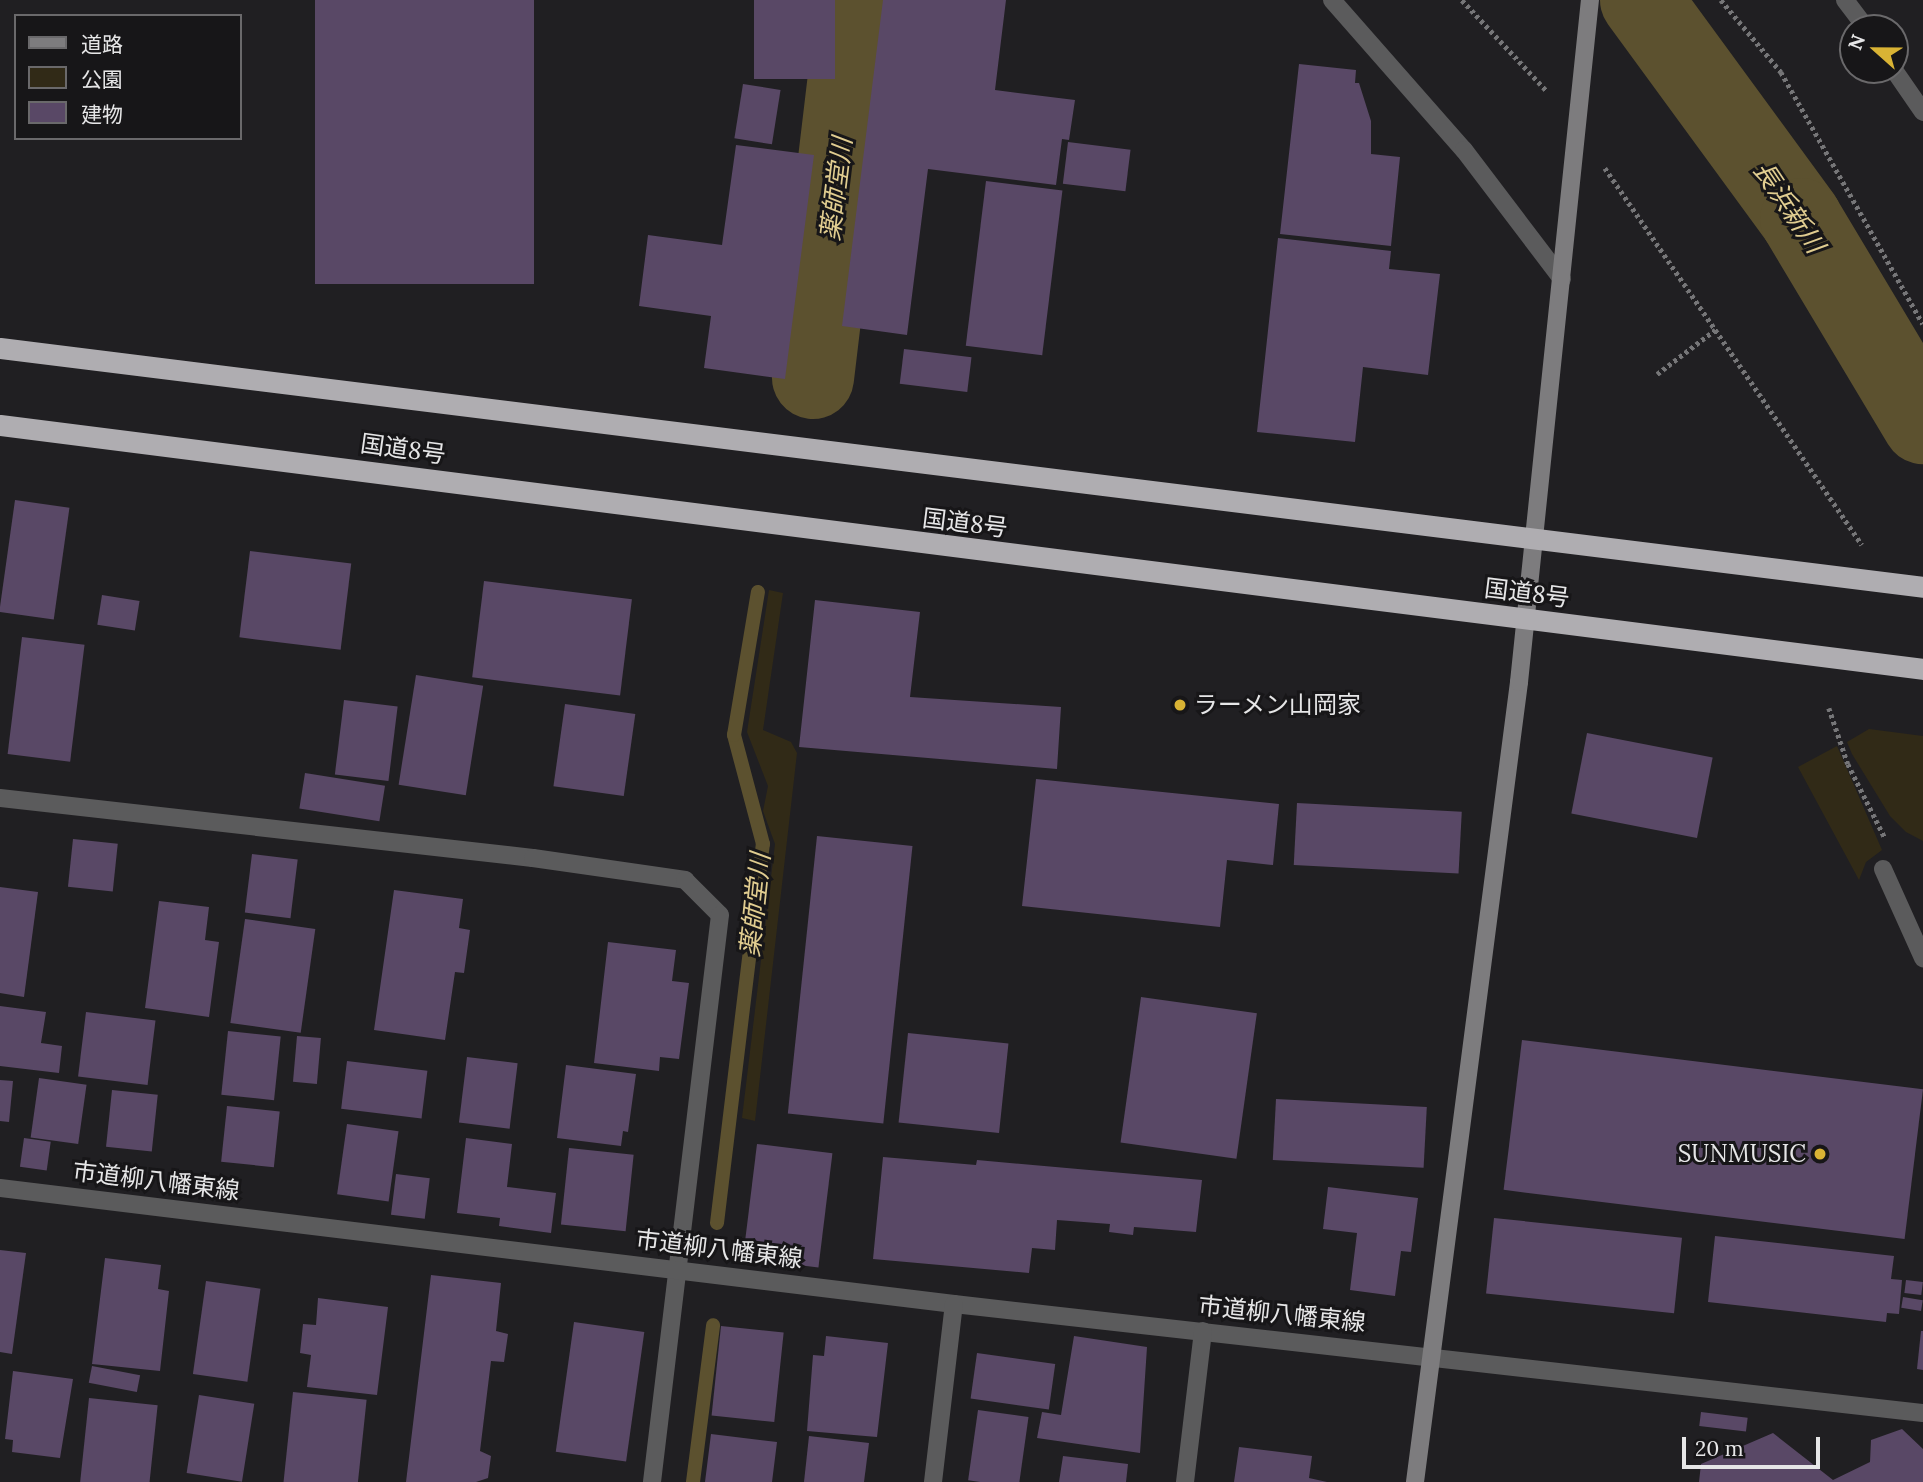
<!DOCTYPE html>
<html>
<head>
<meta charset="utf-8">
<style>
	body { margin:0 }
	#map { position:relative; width:1923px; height:1482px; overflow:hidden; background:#201f22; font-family:Lora,"Noto Sans JP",serif }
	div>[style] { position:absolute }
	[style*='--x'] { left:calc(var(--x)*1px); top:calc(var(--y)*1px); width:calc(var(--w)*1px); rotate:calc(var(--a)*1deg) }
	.green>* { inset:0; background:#312a17 }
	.stream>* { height:14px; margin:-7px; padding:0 7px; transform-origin:7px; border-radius:7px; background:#5c512f }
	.river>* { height:82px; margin:-41px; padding:0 41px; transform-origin:41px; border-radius:41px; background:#5c512f }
	.building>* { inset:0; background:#594866; transform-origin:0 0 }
	.path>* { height:4.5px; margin-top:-2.25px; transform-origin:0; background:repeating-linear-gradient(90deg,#767678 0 3.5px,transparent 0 7px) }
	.street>* { height:18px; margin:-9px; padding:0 9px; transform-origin:9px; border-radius:9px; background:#5b5b5c }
	.secondary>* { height:18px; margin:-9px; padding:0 9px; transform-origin:9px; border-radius:9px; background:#7d7c7e }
	.highway>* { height:21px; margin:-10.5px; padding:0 10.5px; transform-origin:10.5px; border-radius:10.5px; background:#afadb1 }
	.dots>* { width:19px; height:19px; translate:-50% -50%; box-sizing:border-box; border:4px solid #171618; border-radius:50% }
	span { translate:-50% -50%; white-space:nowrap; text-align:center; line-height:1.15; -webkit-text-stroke:6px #171618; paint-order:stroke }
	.street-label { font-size:24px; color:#e6e6e7 }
	.poi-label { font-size:24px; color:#e6e6e7 }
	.left { translate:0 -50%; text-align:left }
	.right { translate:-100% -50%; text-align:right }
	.water-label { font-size:26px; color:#e1cd90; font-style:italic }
	.legend { position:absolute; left:14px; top:14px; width:228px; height:126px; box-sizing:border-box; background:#171618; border:2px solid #6a696b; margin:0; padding:9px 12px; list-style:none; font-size:21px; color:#e6e6e7 }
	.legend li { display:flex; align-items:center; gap:14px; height:35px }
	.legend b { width:35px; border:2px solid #6a696b }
	.north { position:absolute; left:1839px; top:14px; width:70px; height:70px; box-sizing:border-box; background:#171618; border:2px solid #6a696b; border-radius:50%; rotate:291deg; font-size:19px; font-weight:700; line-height:28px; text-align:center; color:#e6e6e7 }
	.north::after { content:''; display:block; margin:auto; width:24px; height:32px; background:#d9b334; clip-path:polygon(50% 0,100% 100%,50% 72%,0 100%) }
	.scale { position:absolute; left:1682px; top:1437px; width:138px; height:32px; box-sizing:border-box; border:4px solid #e6e6e7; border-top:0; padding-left:9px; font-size:21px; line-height:24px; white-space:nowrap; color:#e6e6e7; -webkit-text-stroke:5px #171618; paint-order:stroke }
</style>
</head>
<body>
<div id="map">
	<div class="green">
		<i style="clip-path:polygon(769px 590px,783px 593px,763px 730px,791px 742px,797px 753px,755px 1121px,742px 1118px,775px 844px,763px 811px,768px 786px,747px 732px)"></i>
		<i style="clip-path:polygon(1869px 729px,1923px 736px,1923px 841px,1906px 832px,1890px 816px,1852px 754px,1847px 742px)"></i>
		<i style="clip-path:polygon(1837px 746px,1882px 850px,1866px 862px,1859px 880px,1798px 767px)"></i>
	</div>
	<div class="stream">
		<i style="--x:717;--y:1223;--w:382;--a:-83.1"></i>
		<i style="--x:763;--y:844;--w:113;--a:-104.9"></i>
		<i style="--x:734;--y:735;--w:145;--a:-80.5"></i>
		<i style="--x:693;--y:1482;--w:158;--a:-82.7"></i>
	</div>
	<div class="river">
		<i style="--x:1641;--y:0;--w:271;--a:53.8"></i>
		<i style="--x:1801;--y:219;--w:238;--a:59.1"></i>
		<i style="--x:813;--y:378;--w:381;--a:-83.2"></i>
	</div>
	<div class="building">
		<i style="left:315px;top:0;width:219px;height:284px"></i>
		<i style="left:754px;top:0;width:81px;height:79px"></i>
		<i style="clip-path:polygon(883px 0,1006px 0,995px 90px,1075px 100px,1069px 140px,1062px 139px,1056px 185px,928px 169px,907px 335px,842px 326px)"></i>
		<i style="clip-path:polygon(1299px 64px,1356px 70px,1355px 83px,1359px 83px,1371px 121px,1371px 154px,1400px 157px,1391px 246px,1280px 234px)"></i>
		<i style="left:743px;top:84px;width:38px;height:55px;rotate:9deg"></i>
		<i style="left:1068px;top:142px;width:63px;height:42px;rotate:7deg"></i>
		<i style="clip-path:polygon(736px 145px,814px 155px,785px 379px,704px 368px,711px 316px,639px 306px,648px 235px,722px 245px)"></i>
		<i style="left:986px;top:181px;width:77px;height:166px;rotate:7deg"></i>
		<i style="clip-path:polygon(1278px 238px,1391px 251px,1389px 269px,1440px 274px,1428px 375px,1363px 367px,1355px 442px,1257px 432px)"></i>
		<i style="left:904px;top:349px;width:68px;height:35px;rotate:7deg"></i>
		<i style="left:15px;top:500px;width:55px;height:113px;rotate:8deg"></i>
		<i style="left:250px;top:551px;width:102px;height:87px;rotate:7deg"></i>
		<i style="left:484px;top:581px;width:149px;height:97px;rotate:7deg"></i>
		<i style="left:102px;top:595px;width:38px;height:30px;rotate:9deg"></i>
		<i style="clip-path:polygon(815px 600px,920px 612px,910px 697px,1061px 707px,1057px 769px,799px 747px)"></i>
		<i style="left:22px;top:637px;width:63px;height:118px;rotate:7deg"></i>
		<i style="left:416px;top:675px;width:68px;height:111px;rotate:9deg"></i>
		<i style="left:344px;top:700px;width:54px;height:75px;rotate:7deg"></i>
		<i style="left:565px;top:704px;width:71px;height:83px;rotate:8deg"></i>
		<i style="left:1587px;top:733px;width:128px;height:82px;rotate:11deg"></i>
		<i style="left:305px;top:773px;width:81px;height:36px;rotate:9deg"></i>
		<i style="clip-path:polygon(1036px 779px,1279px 804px,1273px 865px,1227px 860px,1220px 927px,1022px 906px)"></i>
		<i style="left:1297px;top:803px;width:165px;height:62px;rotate:3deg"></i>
		<i style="left:817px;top:836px;width:96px;height:279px;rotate:6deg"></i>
		<i style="left:73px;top:839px;width:45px;height:48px;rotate:6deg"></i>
		<i style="left:252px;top:854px;width:46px;height:59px;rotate:7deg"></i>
		<i style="clip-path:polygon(0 887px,38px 892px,24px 997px,0 993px)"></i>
		<i style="clip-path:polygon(394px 890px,463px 899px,459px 928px,470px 930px,464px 973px,455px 972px,445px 1040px,374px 1030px)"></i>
		<i style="clip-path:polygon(159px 901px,209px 907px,205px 940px,219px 942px,209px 1017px,145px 1008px)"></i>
		<i style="left:245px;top:919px;width:71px;height:105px;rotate:8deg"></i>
		<i style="clip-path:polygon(608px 942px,676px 950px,672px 981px,689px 983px,679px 1059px,660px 1057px,659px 1071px,594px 1063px)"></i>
		<i style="left:1141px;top:997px;width:117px;height:147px;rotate:8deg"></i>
		<i style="clip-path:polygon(0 1006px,46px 1012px,41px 1043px,62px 1046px,59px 1073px,0 1066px)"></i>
		<i style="left:86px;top:1012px;width:70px;height:65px;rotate:7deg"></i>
		<i style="left:228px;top:1031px;width:53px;height:64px;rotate:6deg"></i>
		<i style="left:908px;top:1033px;width:101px;height:90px;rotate:6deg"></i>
		<i style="left:297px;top:1036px;width:24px;height:46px;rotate:5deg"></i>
		<i style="left:1522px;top:1040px;width:404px;height:151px;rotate:7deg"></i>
		<i style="left:467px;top:1057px;width:51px;height:66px;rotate:7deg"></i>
		<i style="left:347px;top:1061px;width:81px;height:48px;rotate:7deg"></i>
		<i style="clip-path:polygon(566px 1065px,636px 1074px,628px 1132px,623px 1131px,621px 1146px,557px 1138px)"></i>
		<i style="left:39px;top:1078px;width:48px;height:60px;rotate:8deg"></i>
		<i style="clip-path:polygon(0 1080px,13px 1081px,9px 1122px,0 1121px)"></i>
		<i style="left:112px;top:1090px;width:46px;height:57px;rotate:6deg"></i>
		<i style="left:1276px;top:1099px;width:151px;height:61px;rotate:3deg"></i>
		<i style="left:227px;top:1106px;width:53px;height:56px;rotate:6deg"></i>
		<i style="left:347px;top:1124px;width:52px;height:71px;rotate:8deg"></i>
		<i style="left:24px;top:1138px;width:27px;height:29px;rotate:8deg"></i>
		<i style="clip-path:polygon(466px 1138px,512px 1144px,507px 1187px,556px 1193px,551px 1233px,499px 1226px,500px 1218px,457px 1213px)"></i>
		<i style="left:757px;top:1144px;width:76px;height:115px;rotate:7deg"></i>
		<i style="left:569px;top:1148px;width:65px;height:77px;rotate:6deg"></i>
		<i style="clip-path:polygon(883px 1157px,976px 1165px,977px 1160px,1202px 1180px,1196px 1232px,1134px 1227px,1133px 1235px,1109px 1232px,1110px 1224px,1057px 1220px,1055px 1250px,1032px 1248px,1029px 1273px,873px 1259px)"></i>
		<i style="left:396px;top:1174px;width:34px;height:41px;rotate:7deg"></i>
		<i style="clip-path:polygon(1328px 1187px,1418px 1198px,1411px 1252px,1401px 1251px,1395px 1296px,1350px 1290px,1357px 1233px,1323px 1229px)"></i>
		<i style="left:1494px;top:1218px;width:189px;height:76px;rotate:6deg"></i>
		<i style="clip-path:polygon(1715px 1236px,1894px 1256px,1891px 1279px,1902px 1280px,1899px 1314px,1887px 1313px,1886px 1322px,1708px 1302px)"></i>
		<i style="clip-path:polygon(0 1250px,26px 1253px,12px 1354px,0 1352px)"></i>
		<i style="clip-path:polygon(105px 1258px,161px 1265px,158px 1289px,169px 1291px,160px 1371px,92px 1364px)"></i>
		<i style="clip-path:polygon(431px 1275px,501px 1283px,496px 1331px,508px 1334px,504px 1362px,491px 1361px,480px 1451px,491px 1456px,488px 1478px,476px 1482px,406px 1482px)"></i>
		<i style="left:1906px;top:1280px;width:17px;height:13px;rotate:7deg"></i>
		<i style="left:206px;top:1281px;width:55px;height:94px;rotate:8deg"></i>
		<i style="left:1903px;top:1297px;width:20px;height:11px;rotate:9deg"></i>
		<i style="clip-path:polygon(318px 1298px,388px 1307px,377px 1395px,307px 1387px,311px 1355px,300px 1353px,303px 1324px,316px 1325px)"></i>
		<i style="left:574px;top:1322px;width:71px;height:131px;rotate:8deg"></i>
		<i style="left:721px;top:1326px;width:63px;height:90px;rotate:6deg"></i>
		<i style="clip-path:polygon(1921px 1331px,1923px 1331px,1923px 1370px,1917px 1369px)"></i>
		<i style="clip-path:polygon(826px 1336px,888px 1343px,877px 1437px,807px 1431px,813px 1355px,824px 1356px)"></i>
		<i style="clip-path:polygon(1074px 1336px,1147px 1347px,1140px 1453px,1037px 1438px,1042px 1412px,1061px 1415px)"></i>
		<i style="left:977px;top:1353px;width:79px;height:46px;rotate:8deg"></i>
		<i style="left:92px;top:1366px;width:49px;height:17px;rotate:11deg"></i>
		<i style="clip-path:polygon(13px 1371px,73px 1379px,60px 1458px,12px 1452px,13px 1440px,5px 1439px)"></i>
		<i style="left:293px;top:1392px;width:74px;height:91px;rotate:6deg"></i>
		<i style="left:199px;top:1395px;width:56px;height:79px;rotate:9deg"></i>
		<i style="left:89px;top:1398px;width:69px;height:85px;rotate:6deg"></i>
		<i style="left:978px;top:1410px;width:51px;height:71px;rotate:8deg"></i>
		<i style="left:1701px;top:1412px;width:47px;height:14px;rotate:7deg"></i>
		<i style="clip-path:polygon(1902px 1429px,1923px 1449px,1923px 1482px,1699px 1482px,1701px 1464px,1773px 1433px,1833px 1480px,1870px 1462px,1871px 1440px)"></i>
		<i style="clip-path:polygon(711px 1434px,777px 1442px,772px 1482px,705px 1482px)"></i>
		<i style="clip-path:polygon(809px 1436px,869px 1443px,864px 1482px,804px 1482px)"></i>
		<i style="clip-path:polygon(1239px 1447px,1312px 1456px,1309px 1478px,1327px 1482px,1234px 1482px)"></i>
		<i style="clip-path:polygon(1063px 1456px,1128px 1464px,1126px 1482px,1059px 1482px)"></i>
	</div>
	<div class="path">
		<i style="--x:1462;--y:0;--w:125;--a:47"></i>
		<i style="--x:1721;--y:0;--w:94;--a:50.2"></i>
		<i style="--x:1781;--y:72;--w:289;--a:60.6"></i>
		<i style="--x:1605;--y:168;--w:456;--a:55.7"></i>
		<i style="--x:1657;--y:374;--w:73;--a:-37.2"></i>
		<i style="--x:1829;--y:708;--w:59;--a:71.3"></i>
		<i style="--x:1848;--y:764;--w:83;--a:63.4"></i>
	</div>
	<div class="street">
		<i style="--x:1332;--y:0;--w:200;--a:48.7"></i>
		<i style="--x:1464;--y:150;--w:162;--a:52.8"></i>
		<i style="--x:1845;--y:0;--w:35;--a:53"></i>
		<i style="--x:1894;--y:70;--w:51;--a:55.4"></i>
		<i style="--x:0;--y:798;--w:536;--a:6.42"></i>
		<i style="--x:533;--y:858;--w:154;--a:8.2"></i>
		<i style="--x:685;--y:880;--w:49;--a:45"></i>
		<i style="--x:720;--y:915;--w:571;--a:96.84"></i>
		<i style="--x:1883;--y:869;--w:98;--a:65.8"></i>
		<i style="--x:0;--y:1188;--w:961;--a:6.93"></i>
		<i style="--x:954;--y:1304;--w:975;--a:6.42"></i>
		<i style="--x:933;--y:1482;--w:179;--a:-83.3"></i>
		<i style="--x:1185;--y:1482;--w:152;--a:-83.2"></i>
	</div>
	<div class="secondary">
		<i style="--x:1415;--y:1482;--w:807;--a:-82.59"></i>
		<i style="--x:1519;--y:682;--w:686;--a:-84.06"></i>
	</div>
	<div class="highway">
		<i style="--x:0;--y:348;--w:1938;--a:7.08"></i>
		<i style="--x:0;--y:425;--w:1938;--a:7.23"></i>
	</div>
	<div class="dots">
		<i style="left:1180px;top:705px;background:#d9b334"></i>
		<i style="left:1820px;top:1154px;background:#d9b334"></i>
	</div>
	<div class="street-label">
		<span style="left:403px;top:449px;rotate:8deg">国道8号</span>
		<span style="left:965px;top:523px;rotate:7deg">国道8号</span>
		<span style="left:1527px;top:593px;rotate:7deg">国道8号</span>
		<span style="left:156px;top:1181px;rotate:7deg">市道柳八幡東線</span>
		<span style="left:719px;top:1249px;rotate:7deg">市道柳八幡東線</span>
		<span style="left:1282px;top:1314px;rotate:6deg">市道柳八幡東線</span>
	</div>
	<div class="poi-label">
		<span class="left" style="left:1194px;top:705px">ラーメン山岡家</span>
		<span class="right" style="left:1806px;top:1154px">SUNMUSIC</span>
	</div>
	<div class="water-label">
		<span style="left:836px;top:189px;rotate:-83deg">薬師堂川</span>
		<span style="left:1789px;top:207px;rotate:56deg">長浜新川</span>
		<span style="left:755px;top:905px;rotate:-84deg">薬師堂川</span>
	</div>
	<ul class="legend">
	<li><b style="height:9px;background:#7d7c7e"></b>道路</li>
	<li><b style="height:19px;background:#312a17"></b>公園</li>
	<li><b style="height:19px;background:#594866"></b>建物</li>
	</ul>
	<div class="north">N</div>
	<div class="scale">20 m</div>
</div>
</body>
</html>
